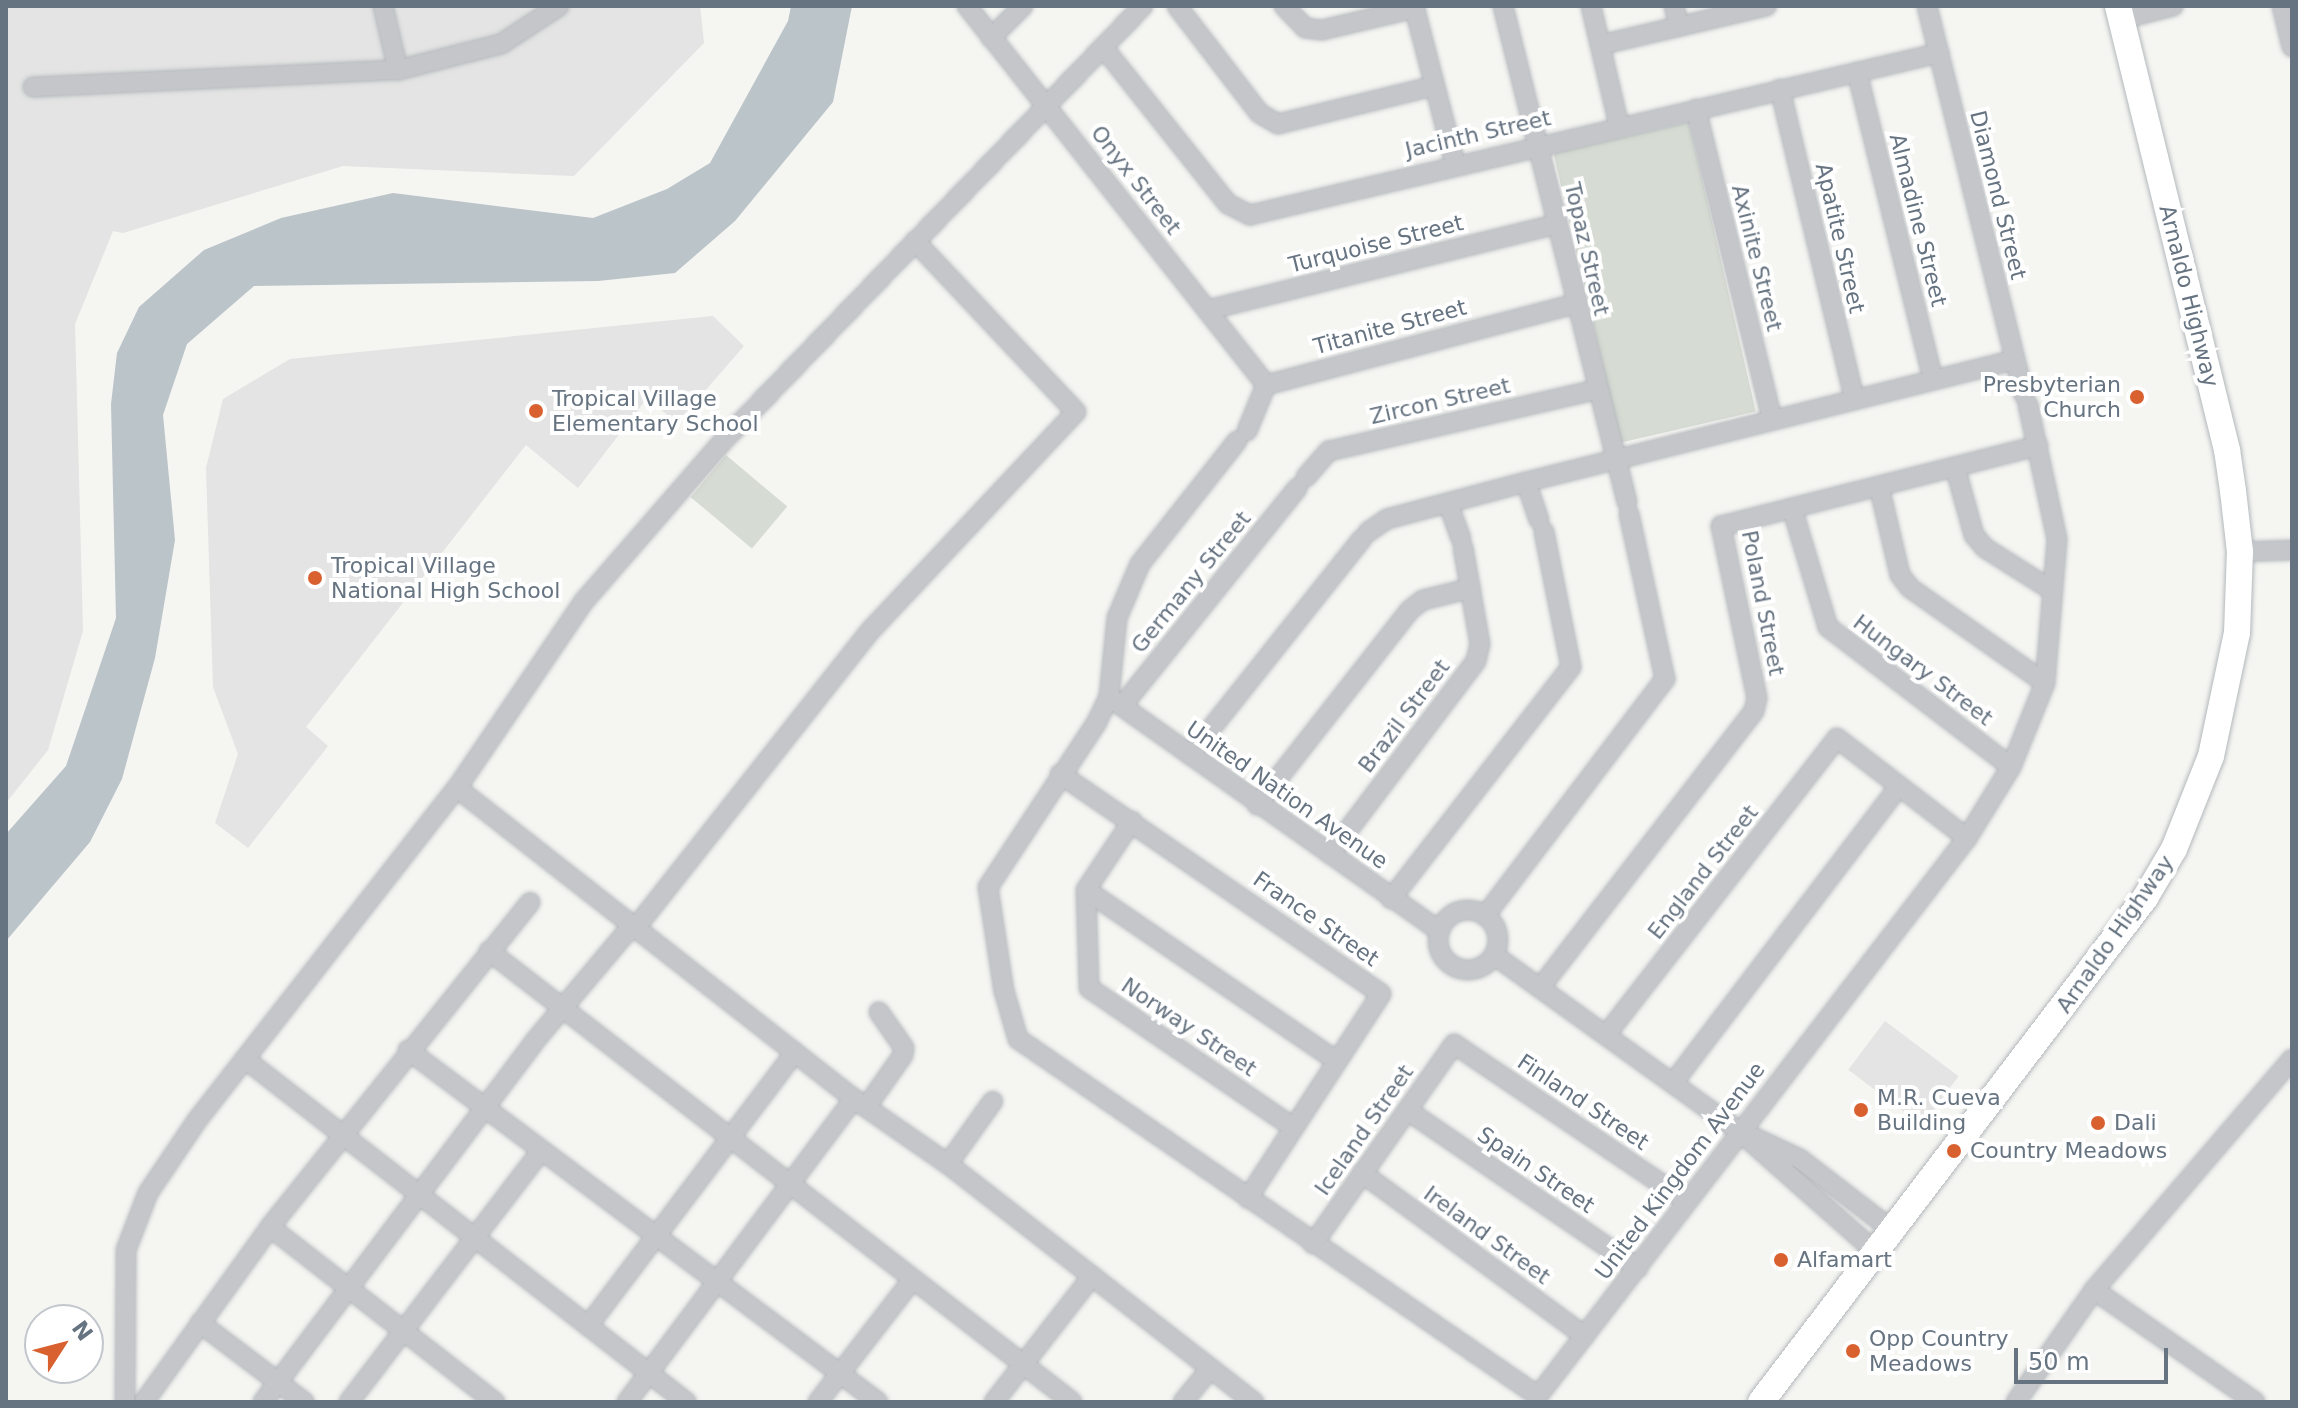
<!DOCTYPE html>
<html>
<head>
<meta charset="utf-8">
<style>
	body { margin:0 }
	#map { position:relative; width:2298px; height:1408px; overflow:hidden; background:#f5f5f2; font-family:"DejaVu Sans",sans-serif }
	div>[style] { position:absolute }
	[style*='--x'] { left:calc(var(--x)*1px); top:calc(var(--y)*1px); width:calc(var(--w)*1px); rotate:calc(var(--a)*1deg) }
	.built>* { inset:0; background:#e3e4e3; transform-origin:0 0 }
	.green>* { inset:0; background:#d6dcd3; transform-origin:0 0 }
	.water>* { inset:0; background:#bbc4c9 }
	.roads { filter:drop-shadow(0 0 2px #b4b8bc) drop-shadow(0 0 2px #b4b8bc) }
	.minor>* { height:18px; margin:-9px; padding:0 9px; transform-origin:9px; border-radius:9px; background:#c4c6ca }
	.minor>.ring { margin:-9px; padding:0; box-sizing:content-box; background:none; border:18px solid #c4c6ca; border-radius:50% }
	.secondary>* { height:26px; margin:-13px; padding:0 13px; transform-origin:13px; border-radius:13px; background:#fff }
	.dots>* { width:22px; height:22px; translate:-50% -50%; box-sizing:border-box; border:4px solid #fff; border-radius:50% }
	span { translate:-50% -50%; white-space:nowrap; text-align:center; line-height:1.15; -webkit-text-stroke:8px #fff; paint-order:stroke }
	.street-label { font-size:22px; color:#667381 }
	.poi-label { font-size:22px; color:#667381 }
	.right { translate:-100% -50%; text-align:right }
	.left { translate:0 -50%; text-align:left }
	.frame { position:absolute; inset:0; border:8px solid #667381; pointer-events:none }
	.north { position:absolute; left:24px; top:1304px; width:80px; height:80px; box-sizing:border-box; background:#fff; border:2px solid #c2c7cd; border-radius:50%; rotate:54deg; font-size:22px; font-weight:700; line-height:32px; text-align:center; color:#667381 }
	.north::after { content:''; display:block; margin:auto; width:28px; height:36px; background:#d8612f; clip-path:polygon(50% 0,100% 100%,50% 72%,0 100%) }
	.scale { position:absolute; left:2014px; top:1348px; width:154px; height:36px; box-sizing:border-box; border:4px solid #667381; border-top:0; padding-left:10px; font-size:24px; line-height:28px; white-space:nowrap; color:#667381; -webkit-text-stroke:6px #fff; paint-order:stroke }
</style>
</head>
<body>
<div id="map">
	<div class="built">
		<i style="clip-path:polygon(6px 6px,700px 6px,704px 43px,574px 176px,343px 166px,123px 233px,113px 231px,75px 324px,83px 631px,48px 750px,6px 803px)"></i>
		<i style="clip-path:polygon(713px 316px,744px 346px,677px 423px,647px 398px,578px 488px,526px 445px,306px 727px,328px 746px,248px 848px,215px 823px,238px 754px,213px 687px,206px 468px,223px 399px,290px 359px)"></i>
		<i style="left:1885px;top:1021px;width:92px;height:61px;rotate:37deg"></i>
	</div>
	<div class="green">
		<i style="left:1689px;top:122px;width:297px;height:139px;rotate:77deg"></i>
		<i style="left:726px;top:455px;width:80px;height:55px;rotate:40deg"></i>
	</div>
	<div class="water">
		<i style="clip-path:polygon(791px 6px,852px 6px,833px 102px,735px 221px,675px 273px,598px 281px,254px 286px,187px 344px,163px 415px,175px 540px,155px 658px,122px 779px,90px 842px,6px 941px,6px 834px,66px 766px,116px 618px,111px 404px,117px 353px,139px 307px,204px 250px,281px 218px,393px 193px,593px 218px,667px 189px,710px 163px,788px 21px)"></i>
	</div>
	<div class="roads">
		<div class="minor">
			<i style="--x:383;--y:6;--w:66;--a:76.8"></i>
			<i style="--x:967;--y:6;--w:483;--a:51.7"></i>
			<i style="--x:1177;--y:6;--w:135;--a:52.5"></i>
			<i style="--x:1259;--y:113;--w:22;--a:30"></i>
			<i style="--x:1278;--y:124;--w:161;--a:-13.7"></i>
			<i style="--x:1284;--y:6;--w:30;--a:46"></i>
			<i style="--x:1305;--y:28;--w:17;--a:7"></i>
			<i style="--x:1322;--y:30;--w:96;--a:-13.3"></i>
			<i style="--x:1414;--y:6;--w:162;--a:75.4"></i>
			<i style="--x:1503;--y:6;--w:511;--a:75.96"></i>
			<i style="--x:1591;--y:6;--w:122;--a:76.8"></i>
			<i style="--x:1674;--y:6;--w:21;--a:76"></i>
			<i style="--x:1927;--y:6;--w:401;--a:76"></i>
			<i style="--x:2282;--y:6;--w:42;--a:76.3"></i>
			<i style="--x:2122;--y:19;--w:53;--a:-14.3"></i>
			<i style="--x:991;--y:38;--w:45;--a:-45"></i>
			<i style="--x:1600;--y:45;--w:171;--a:-13.2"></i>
			<i style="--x:1103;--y:47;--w:201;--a:51.5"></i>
			<i style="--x:1228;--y:204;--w:25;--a:27"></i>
			<i style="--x:1250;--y:215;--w:708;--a:-13.23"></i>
			<i style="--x:1857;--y:72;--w:317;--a:76.1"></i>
			<i style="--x:33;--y:87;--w:365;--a:-2.7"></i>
			<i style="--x:398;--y:70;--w:106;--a:-14.2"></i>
			<i style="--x:501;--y:44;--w:69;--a:-33.2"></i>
			<i style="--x:1780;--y:89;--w:318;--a:76.5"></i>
			<i style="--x:1696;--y:109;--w:319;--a:76.2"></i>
			<i style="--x:1207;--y:310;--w:360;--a:-13.8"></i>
			<i style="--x:1247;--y:431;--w:50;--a:-67.6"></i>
			<i style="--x:1266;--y:385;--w:318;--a:-14.7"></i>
			<i style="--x:1237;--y:441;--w:157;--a:128.3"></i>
			<i style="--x:1140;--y:564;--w:59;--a:113.1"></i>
			<i style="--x:1117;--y:618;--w:79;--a:95.8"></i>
			<i style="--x:1109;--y:697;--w:28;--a:116"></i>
			<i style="--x:1097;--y:722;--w:198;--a:123.4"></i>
			<i style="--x:988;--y:887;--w:105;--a:81.3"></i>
			<i style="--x:1004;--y:991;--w:50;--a:73.7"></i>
			<i style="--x:1018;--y:1039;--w:631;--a:34.47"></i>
			<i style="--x:1538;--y:1396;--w:704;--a:-52.45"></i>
			<i style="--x:1967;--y:838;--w:84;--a:-58.2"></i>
			<i style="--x:2011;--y:767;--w:91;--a:-68"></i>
			<i style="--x:2045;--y:683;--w:144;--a:-85.2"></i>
			<i style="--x:2057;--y:539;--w:137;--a:-102.2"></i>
			<i style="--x:1955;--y:467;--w:71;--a:74.4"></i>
			<i style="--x:1974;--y:535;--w:17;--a:50"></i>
			<i style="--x:1985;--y:548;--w:80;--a:32.3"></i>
			<i style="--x:1306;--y:477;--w:35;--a:-49"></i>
			<i style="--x:1329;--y:451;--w:274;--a:-12.9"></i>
			<i style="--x:1526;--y:482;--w:40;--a:71.1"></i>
			<i style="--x:1879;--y:486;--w:91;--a:76.7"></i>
			<i style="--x:1900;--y:575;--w:16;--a:52"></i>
			<i style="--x:1910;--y:588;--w:165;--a:35.1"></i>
			<i style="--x:1448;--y:503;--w:38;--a:70"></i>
			<i style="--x:1792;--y:508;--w:124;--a:73.2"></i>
			<i style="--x:1828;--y:627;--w:230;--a:37.4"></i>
			<i style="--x:1368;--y:532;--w:23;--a:-34"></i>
			<i style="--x:1387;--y:519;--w:144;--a:-14.9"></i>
			<i style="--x:1526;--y:482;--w:503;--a:-14.04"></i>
			<i style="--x:2240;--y:552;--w:52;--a:-2.2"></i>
			<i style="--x:1109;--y:697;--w:405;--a:35.3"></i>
			<i style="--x:1122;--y:706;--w:280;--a:-51.2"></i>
			<i style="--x:1190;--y:755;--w:276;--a:-51.5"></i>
			<i style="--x:1060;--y:774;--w:389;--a:34.4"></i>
			<i style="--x:1381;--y:994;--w:244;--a:123.1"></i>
			<i style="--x:457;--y:788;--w:504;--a:38.07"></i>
			<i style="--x:854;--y:1099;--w:114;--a:34.7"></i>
			<i style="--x:948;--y:1164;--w:388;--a:37.9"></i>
			<i style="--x:1257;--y:805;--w:248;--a:-51.9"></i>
			<i style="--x:1410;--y:610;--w:16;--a:-38"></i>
			<i style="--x:1423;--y:600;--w:49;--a:-14"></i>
			<i style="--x:1132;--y:821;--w:83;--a:123.7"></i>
			<i style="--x:1086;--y:890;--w:98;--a:88.2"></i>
			<i style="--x:1089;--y:988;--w:247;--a:34.3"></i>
			<i style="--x:1330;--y:854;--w:242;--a:-52.9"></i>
			<i style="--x:1476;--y:661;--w:17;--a:-77"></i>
			<i style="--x:1480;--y:644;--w:97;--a:-100"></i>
			<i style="--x:1086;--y:890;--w:301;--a:34.3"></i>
			<i style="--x:1391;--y:899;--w:294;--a:-52.2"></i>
			<i style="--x:1571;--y:667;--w:138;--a:-101.3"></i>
			<i class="ring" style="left:1438px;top:910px;width:42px;height:42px"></i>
			<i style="--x:1485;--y:916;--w:298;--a:-52.8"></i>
			<i style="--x:1665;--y:679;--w:169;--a:-102.3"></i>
			<i style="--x:489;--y:951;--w:737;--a:37.72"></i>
			<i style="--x:1494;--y:955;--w:302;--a:35.7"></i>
			<i style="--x:1739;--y:1131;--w:183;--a:41.5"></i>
			<i style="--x:1540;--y:988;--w:350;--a:-52.3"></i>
			<i style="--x:1754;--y:711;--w:13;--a:-77"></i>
			<i style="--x:1757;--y:698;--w:176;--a:-101.8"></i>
			<i style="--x:1721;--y:526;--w:327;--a:-14.2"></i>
			<i style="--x:1606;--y:1035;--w:376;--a:-52.1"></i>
			<i style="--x:1837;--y:738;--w:164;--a:37.6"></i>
			<i style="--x:408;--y:1050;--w:587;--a:36.83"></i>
			<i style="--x:245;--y:1059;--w:559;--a:37.87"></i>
			<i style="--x:1673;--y:1083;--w:373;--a:-52.7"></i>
			<i style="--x:867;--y:1106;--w:62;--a:-54.8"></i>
			<i style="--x:903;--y:1055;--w:7;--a:-82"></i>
			<i style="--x:904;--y:1048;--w:44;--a:-124.8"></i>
			<i style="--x:1407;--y:1110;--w:280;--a:34.4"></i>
			<i style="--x:1753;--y:1137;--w:52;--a:25.1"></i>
			<i style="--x:1800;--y:1159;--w:118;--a:37.7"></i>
			<i style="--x:948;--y:1164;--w:77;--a:-54.5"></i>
			<i style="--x:1362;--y:1173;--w:276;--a:36.2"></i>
			<i style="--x:270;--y:1227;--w:285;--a:37.9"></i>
			<i style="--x:1313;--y:1244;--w:245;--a:-54.8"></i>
			<i style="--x:1454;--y:1044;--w:279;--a:34"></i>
			<i style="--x:2094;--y:1290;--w:304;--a:-49.4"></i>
			<i style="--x:200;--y:1323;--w:131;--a:37.2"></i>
			<i style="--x:588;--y:1326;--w:343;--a:-52.9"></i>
			<i style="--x:125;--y:1402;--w:152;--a:-89.6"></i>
			<i style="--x:126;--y:1250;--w:61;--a:-68.9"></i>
			<i style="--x:148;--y:1193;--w:89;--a:-56"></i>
			<i style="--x:198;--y:1119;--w:420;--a:-52"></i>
			<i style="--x:457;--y:788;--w:227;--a:-55.8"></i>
			<i style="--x:585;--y:600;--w:212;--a:-49"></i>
			<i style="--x:724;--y:440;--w:603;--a:-46.01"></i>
			<i style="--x:144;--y:1402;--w:216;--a:-54.2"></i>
			<i style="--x:270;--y:1227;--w:416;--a:-51.3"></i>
			<i style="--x:263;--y:1402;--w:451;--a:-53"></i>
			<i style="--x:534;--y:1042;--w:141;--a:-49.9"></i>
			<i style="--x:625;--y:934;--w:14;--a:-34"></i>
			<i style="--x:637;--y:926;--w:377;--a:-51.7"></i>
			<i style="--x:871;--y:630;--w:299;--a:-46.8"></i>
			<i style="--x:1076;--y:412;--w:235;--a:-133.3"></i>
			<i style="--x:349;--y:1402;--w:317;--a:-52.6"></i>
			<i style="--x:627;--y:1402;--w:379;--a:-53.2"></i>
			<i style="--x:818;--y:1402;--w:155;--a:-52.3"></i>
			<i style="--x:994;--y:1402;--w:160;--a:-52.1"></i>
			<i style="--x:1183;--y:1402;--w:43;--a:-50.7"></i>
			<i style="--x:2016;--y:1402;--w:136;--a:-55.1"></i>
			<i style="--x:2094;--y:1290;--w:196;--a:34.8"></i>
		</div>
		<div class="secondary">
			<i style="--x:1761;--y:1402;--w:634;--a:-52.7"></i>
			<i style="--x:2145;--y:898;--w:57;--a:-59.4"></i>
			<i style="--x:2174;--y:849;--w:100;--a:-68.3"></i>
			<i style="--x:2211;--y:756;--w:126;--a:-78.1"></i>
			<i style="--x:2237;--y:633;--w:81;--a:-87.9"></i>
			<i style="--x:2240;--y:552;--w:61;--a:-96.5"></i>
			<i style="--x:2233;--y:491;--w:41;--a:-98.3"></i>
			<i style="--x:2227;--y:450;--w:457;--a:-103.8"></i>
		</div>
	</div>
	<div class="dots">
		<i style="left:2137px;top:397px;background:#d8612f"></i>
		<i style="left:536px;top:411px;background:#d8612f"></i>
		<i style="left:315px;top:578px;background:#d8612f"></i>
		<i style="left:1861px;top:1110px;background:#d8612f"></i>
		<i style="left:2098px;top:1123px;background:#d8612f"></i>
		<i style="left:1954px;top:1151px;background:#d8612f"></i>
		<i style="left:1781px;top:1260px;background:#d8612f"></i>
		<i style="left:1853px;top:1351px;background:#d8612f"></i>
	</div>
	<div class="street-label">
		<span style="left:1478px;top:134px;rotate:-13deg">Jacinth Street</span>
		<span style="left:1136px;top:180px;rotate:52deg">Onyx Street</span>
		<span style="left:1998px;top:195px;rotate:76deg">Diamond Street</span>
		<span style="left:1918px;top:220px;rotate:76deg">Almadine Street</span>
		<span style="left:1840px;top:238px;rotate:77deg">Apatite Street</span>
		<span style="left:1376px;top:244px;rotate:-14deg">Turquoise Street</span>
		<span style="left:1587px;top:249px;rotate:77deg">Topaz Street</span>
		<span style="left:1757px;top:258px;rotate:76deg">Axinite Street</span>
		<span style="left:2189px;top:296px;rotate:76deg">Arnaldo Highway</span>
		<span style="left:1390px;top:327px;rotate:-15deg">Titanite Street</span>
		<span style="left:1440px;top:401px;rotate:-13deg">Zircon Street</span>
		<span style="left:1191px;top:582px;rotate:-51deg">Germany Street</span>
		<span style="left:1763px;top:603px;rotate:79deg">Poland Street</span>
		<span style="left:1923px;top:670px;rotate:37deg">Hungary Street</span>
		<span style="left:1404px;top:716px;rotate:-53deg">Brazil Street</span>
		<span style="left:1287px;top:795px;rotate:35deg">United Nation Avenue</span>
		<span style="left:1703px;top:872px;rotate:-52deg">England Street</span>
		<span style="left:1316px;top:919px;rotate:35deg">France Street</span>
		<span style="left:2115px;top:934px;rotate:-55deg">Arnaldo Highway</span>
		<span style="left:1189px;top:1027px;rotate:34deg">Norway Street</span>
		<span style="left:1583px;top:1102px;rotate:34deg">Finland Street</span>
		<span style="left:1364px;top:1130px;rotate:-55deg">Iceland Street</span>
		<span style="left:1536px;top:1170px;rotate:34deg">Spain Street</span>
		<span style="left:1680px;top:1171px;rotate:-53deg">United Kingdom Avenue</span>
		<span style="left:1487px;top:1235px;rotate:36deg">Ireland Street</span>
	</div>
	<div class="poi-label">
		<span class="right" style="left:2121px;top:397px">Presbyterian<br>Church</span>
		<span class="left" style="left:552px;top:411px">Tropical Village<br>Elementary School</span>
		<span class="left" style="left:331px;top:578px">Tropical Village<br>National High School</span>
		<span class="left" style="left:1877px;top:1110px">M.R. Cueva<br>Building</span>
		<span class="left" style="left:2114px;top:1123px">Dali</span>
		<span class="left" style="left:1970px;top:1151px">Country Meadows</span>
		<span class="left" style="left:1797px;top:1260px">Alfamart</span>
		<span class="left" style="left:1869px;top:1351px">Opp Country<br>Meadows</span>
	</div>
	<div class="frame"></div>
	<div class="north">N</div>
	<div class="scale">50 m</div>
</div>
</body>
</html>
